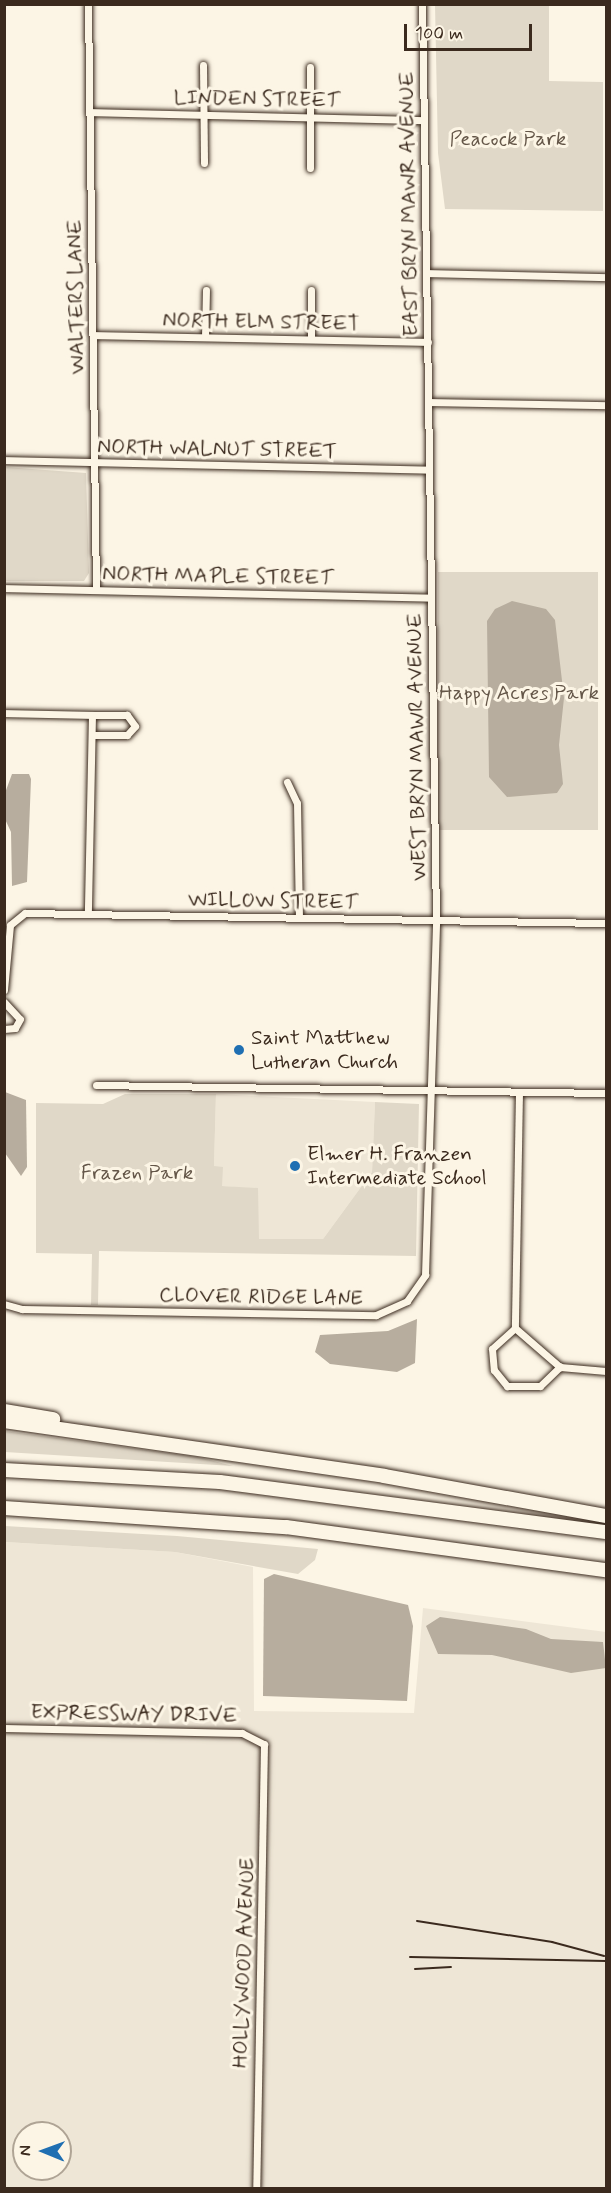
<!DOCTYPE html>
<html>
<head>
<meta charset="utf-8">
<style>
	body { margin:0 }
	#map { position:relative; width:611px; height:2193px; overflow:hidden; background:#fcf5e5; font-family:Mynerve,sans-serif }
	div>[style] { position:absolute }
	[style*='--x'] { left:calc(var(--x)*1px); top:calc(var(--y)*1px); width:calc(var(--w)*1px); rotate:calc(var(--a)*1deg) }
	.built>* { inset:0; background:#eee6d6 }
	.green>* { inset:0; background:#e0d8c8; transform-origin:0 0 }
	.water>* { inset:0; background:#b7ad9e }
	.roads { filter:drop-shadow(0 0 2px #3b2a1e) drop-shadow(0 0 2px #3b2a1e) }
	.street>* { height:7px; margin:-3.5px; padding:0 3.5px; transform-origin:3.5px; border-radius:3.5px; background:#fcf5e5 }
	.highway>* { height:14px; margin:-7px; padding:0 7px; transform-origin:7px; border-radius:7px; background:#fcf5e5 }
	.rail>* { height:2px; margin:-1px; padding:0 1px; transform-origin:1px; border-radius:1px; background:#3b2a1e }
	.dots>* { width:16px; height:16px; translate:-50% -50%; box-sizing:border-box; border:3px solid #fcf5e5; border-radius:50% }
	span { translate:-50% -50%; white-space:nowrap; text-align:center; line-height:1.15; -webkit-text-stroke:6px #fcf5e5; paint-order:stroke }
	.street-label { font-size:21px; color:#3b2a1e }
	.park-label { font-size:21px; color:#645648 }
	.poi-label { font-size:21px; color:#3b2a1e }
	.left { translate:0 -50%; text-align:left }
	.frame { position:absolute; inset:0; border:6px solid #3b2a1e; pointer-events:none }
	.north { position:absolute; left:12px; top:2121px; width:60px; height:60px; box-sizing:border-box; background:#fcf5e5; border:2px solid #afa495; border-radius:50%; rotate:271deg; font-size:16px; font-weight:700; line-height:24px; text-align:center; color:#3b2a1e }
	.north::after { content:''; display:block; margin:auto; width:21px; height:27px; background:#1f6fb2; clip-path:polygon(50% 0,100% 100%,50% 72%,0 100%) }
	.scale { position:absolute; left:404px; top:24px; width:128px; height:27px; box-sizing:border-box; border:3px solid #3b2a1e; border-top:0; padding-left:8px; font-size:18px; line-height:21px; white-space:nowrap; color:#3b2a1e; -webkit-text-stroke:4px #fcf5e5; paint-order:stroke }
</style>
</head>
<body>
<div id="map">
	<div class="built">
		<i style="clip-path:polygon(216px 1094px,375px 1102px,372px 1172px,323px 1239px,259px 1239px,234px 1187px,222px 1186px,214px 1166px)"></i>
		<i style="clip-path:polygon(evenodd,4px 1542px,175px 1552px,253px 1567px,254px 1711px,414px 1713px,423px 1608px,606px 1632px,606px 2188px,5px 2188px,4px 1542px,24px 2133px,60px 2133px,60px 2169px,24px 2169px,24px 2133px)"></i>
	</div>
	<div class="green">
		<i style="clip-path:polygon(435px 5px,549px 5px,549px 81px,603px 82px,603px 211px,445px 209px,438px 153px)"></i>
		<i style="clip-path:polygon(5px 467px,86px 473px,89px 573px,84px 581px,5px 581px)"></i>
		<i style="left:438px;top:572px;width:160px;height:258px"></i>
		<i style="clip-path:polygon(125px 1094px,216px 1094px,214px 1166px,223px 1167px,222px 1186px,258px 1188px,259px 1239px,323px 1239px,372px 1172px,375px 1102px,419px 1104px,416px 1256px,99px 1251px,98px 1305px,91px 1305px,92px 1254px,36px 1253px,36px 1103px,103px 1104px)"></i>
		<i style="clip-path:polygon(4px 1431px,198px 1457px,233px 1466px,5px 1452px)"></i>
		<i style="clip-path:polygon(5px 1526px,177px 1536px,318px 1549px,315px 1560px,298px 1574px,175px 1552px,5px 1542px)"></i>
	</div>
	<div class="water">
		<i style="clip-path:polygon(512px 601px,546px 609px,555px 620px,564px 698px,559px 745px,563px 784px,557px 793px,507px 797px,489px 777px,487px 621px,495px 609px)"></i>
		<i style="clip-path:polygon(12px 774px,29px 774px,31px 779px,27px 882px,12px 886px,11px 832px,4px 817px,5px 793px)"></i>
		<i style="clip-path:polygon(5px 1092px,26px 1100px,27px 1167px,21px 1176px,5px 1153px)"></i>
		<i style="clip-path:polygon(417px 1319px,415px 1363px,397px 1372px,330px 1364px,315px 1352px,320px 1335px,388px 1331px)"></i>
		<i style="clip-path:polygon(274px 1574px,408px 1605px,413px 1626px,407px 1701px,263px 1696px,264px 1579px)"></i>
		<i style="clip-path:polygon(440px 1617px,526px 1629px,551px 1639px,603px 1642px,606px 1668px,571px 1673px,492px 1655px,438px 1654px,426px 1626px)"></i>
	</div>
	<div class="roads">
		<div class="street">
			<i style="--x:88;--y:4;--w:586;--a:89.22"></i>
			<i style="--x:203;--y:65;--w:98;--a:89.4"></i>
			<i style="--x:310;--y:67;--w:101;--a:90"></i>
			<i style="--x:90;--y:112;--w:333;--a:1.4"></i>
			<i style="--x:427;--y:273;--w:179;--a:1.3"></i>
			<i style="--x:93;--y:335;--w:335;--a:1.2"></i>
			<i style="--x:205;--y:337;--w:47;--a:-88.8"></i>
			<i style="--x:311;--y:339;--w:49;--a:-90"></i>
			<i style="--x:430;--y:402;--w:176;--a:1"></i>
			<i style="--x:4;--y:460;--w:425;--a:1.3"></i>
			<i style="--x:4;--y:588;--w:427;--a:1.3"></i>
			<i style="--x:4;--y:713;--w:88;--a:1.3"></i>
			<i style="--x:92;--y:715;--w:199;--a:91.2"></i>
			<i style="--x:92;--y:735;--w:35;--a:0"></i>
			<i style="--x:127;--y:735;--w:12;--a:-48"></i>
			<i style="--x:135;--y:726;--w:14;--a:-126"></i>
			<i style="--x:127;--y:715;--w:35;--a:180"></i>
			<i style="--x:287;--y:782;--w:23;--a:65"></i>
			<i style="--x:297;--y:803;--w:115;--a:89"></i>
			<i style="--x:4;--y:990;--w:65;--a:-84.7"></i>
			<i style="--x:10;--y:925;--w:19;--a:-39"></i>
			<i style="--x:25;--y:913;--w:581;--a:0.99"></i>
			<i style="--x:4;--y:1002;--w:23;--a:47"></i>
			<i style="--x:20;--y:1019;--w:10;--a:119"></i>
			<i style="--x:15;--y:1028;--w:11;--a:175"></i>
			<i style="--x:96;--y:1085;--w:510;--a:0.9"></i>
			<i style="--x:519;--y:1092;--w:236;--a:91"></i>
			<i style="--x:515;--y:1328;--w:60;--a:40.9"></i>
			<i style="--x:560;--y:1367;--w:46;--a:5"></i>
			<i style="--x:4;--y:1304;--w:19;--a:16"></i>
			<i style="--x:22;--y:1309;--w:354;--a:1"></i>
			<i style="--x:376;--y:1315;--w:34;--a:-24"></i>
			<i style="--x:407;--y:1301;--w:32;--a:-55"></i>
			<i style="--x:425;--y:1275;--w:354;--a:-88.2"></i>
			<i style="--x:436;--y:921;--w:917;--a:-90.87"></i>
			<i style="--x:515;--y:1328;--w:31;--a:138"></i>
			<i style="--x:492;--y:1349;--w:21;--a:85"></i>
			<i style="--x:494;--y:1370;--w:21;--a:51"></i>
			<i style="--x:507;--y:1386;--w:33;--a:0"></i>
			<i style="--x:540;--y:1386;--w:28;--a:-44"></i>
			<i style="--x:4;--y:1728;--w:238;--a:1.2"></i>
			<i style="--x:242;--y:1733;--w:25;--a:27"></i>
			<i style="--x:264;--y:1744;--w:444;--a:91"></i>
		</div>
		<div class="highway">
			<i style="--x:4;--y:1411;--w:50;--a:9.3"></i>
			<i style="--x:4;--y:1421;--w:384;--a:8.2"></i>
			<i style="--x:384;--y:1476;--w:226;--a:10.2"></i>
			<i style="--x:4;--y:1470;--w:216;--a:3.2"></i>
			<i style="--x:220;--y:1482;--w:389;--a:7.4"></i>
			<i style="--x:4;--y:1508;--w:283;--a:3.9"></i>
			<i style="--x:286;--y:1527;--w:323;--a:7.7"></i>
		</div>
	</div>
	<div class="rail">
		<i style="--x:417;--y:1921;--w:137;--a:8.8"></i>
		<i style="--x:552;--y:1942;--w:54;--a:15.1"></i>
		<i style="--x:410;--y:1957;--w:196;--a:1.2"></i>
		<i style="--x:415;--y:1969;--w:36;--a:-3"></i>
	</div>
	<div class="dots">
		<i style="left:239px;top:1050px;background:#1f6fb2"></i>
		<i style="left:295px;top:1166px;background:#1f6fb2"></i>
	</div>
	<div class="street-label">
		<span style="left:257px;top:99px;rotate:1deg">LINDEN STREET</span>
		<span style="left:409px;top:204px;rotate:-91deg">EAST BRYN MAWR AVENUE</span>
		<span style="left:76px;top:297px;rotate:-91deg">WALTERS LANE</span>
		<span style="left:261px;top:322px;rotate:1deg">NORTH ELM STREET</span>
		<span style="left:217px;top:449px;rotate:1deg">NORTH WALNUT STREET</span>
		<span style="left:218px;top:576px;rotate:1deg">NORTH MAPLE STREET</span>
		<span style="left:417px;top:747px;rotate:-91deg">WEST BRYN MAWR AVENUE</span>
		<span style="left:273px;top:901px;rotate:1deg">WILLOW STREET</span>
		<span style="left:261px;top:1297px;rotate:1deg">CLOVER RIDGE LANE</span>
		<span style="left:134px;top:1714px;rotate:1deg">EXPRESSWAY DRIVE</span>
		<span style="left:244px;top:1963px;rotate:-88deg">HOLLYWOOD AVENUE</span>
	</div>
	<div class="park-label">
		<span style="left:508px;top:139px">Peacock Park</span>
		<span style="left:519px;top:693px">Happy Acres Park</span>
		<span style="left:137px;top:1173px">Frazen Park</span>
	</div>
	<div class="poi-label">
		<span class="left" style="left:251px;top:1050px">Saint Matthew<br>Lutheran Church</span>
		<span class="left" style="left:307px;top:1166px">Elmer H. Franzen<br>Intermediate School</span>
	</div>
	<div class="frame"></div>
	<div class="north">N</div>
	<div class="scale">100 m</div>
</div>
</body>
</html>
